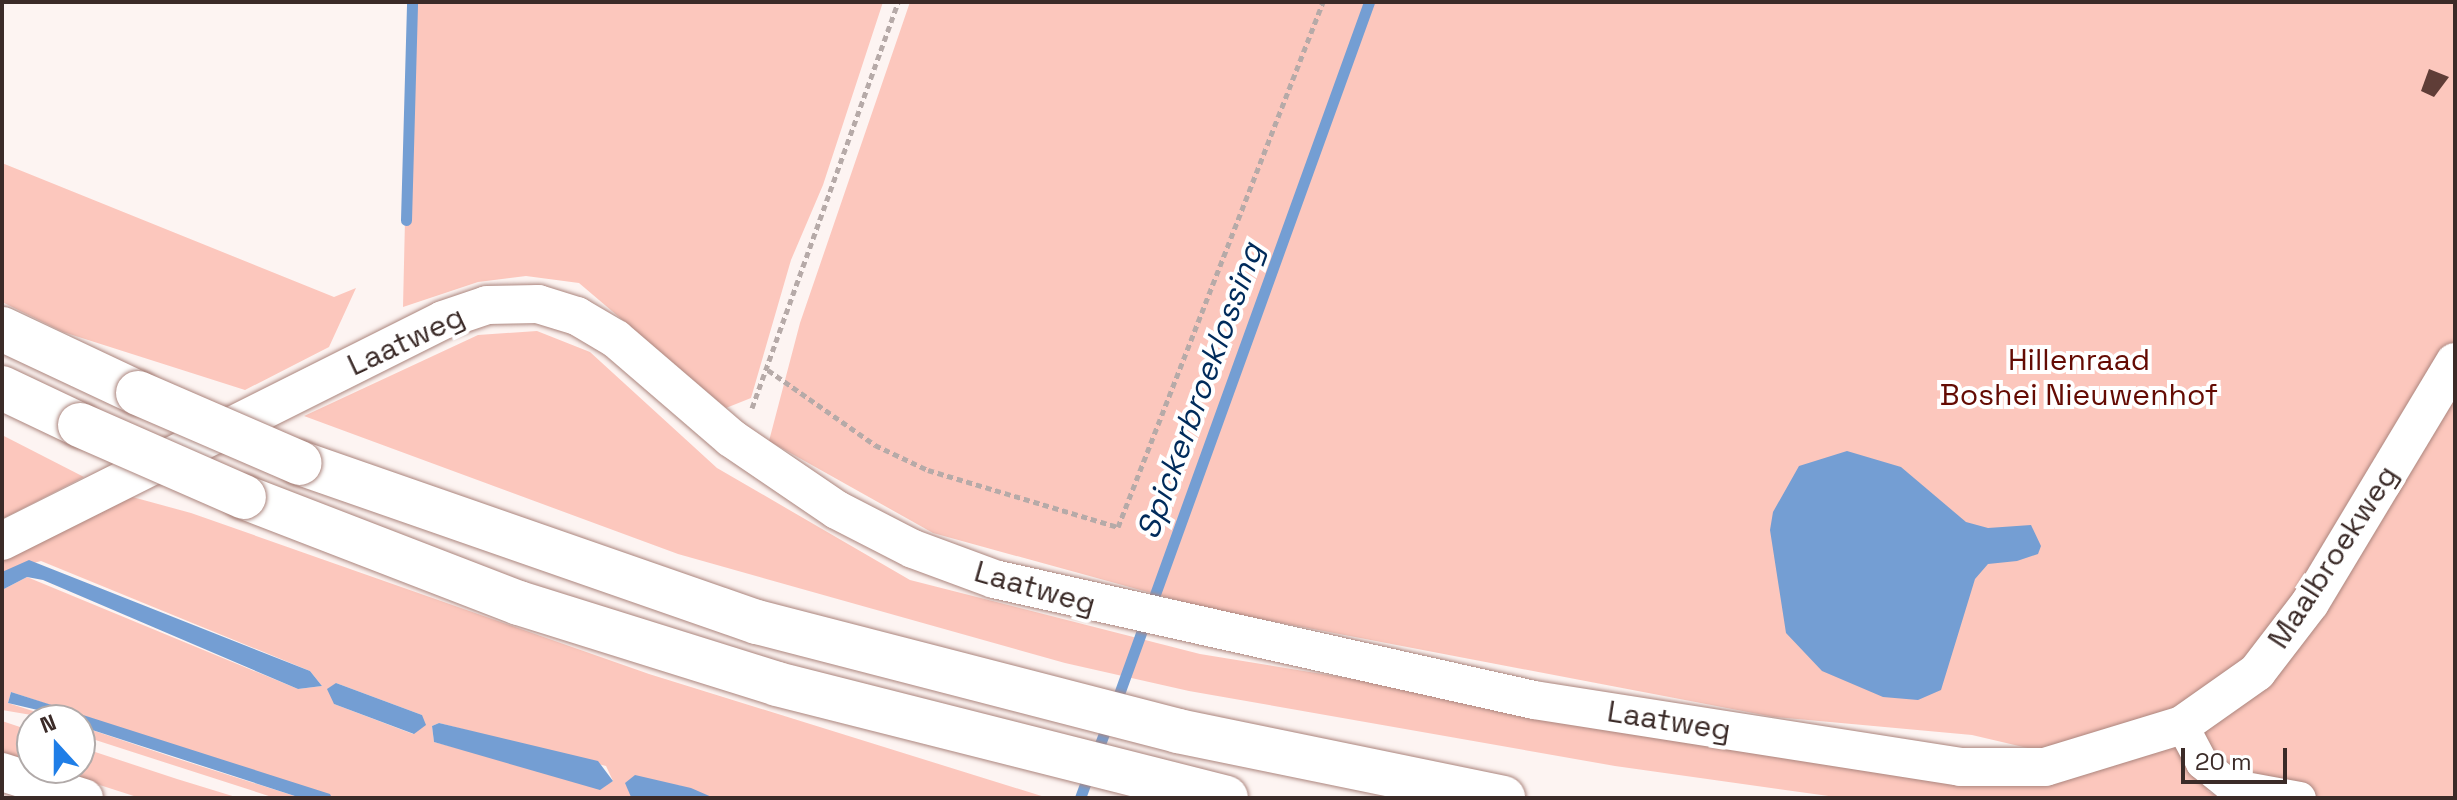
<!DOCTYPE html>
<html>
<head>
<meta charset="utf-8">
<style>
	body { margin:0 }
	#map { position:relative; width:2457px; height:800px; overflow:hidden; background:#fdf4f2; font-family:"Space Grotesk",sans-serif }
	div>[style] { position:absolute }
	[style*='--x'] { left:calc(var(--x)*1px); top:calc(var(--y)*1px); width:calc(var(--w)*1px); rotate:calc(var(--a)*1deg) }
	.green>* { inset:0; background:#fcc7bd }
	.water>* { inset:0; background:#749ed3 }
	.stream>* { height:11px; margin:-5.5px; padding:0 5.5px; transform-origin:5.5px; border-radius:5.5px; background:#749ed3 }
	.building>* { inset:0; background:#5f3d37 }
	.path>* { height:5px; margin-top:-2.5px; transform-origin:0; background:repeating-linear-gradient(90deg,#b6aaa8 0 6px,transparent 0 10px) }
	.roads { filter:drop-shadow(0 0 2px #ab857d) drop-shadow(0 0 2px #ab857d) }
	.minor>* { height:32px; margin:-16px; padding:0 16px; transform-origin:16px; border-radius:16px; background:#fff }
	.tertiary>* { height:38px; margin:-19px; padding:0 19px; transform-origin:19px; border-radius:19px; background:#fff }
	.trunk>* { height:44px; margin:-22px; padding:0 22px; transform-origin:22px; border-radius:22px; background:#fff }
	.bridges { filter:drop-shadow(0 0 2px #ab857d) drop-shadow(0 0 2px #ab857d) }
	.trunk-bridge>* { height:44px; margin:-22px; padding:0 22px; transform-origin:22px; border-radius:22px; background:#fff }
	span { translate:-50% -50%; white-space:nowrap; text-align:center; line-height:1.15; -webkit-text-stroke:8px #fff; paint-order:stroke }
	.street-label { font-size:30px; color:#3b2b28 }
	.park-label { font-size:30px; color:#640b03 }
	.water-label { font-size:32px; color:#002b5b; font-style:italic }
	.frame { position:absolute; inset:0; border:4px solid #3b2b28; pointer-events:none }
	.north { position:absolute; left:16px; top:704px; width:80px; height:80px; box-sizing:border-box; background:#fff; border:2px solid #b1aaa9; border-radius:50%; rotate:339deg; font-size:22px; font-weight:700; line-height:32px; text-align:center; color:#3b2b28 }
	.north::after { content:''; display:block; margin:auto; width:28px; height:36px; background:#1f7ee7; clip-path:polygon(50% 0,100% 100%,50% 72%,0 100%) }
	.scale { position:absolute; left:2181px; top:748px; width:106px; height:36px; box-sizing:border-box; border:4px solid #3b2b28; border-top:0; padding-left:10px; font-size:24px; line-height:28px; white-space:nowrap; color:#3b2b28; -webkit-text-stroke:6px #fff; paint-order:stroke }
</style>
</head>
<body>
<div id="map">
	<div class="green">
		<i style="clip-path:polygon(410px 2px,883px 2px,823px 185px,791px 260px,751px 398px,726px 408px,579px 283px,526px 276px,478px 282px,403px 307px)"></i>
		<i style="clip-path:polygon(910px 2px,2455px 2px,2455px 798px,2243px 798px,2206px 790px,2221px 798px,1843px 798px,1615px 766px,1189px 691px,1065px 663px,678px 554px,304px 416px,478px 335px,537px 331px,590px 352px,717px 468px,910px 580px,1200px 654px,1978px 781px,2095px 764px,1972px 735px,1774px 717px,1213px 610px,933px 533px,769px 441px,800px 323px)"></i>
		<i style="clip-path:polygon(2px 163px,334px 297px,356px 288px,329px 347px,245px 390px,63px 332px,2px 302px)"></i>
		<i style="clip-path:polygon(2px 435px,84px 477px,2px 519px)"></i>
		<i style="clip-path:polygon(evenodd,125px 495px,191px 513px,649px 674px,1048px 798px,714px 798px,678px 785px,633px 798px,332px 798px,11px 692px,8px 703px,61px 720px,2px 710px,2px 590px,27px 577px,298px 689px,322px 686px,310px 671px,41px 561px,2px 572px,2px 556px,125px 495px,336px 683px,422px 715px,413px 734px,334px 704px,336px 683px,125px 495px,439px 723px,606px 766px,613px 781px,603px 786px,434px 742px,432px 726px,439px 723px)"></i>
		<i style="clip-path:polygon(2px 721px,32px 731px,32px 763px,2px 754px)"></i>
		<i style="clip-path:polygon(80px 726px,175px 758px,301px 798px,275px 798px,80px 735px)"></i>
		<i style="clip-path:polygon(80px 747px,177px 779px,239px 798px,140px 798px,47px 768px,80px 768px)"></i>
	</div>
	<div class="water">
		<i style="clip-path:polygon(1847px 451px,1901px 467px,1966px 522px,1988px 528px,2031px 525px,2041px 546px,2038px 554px,2017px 561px,1988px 564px,1975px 579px,1941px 690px,1918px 700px,1883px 697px,1822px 671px,1786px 633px,1770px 530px,1773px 512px,1799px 466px)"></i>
		<i style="clip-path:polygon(29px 560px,310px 671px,322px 686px,298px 689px,43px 580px,27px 577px,2px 590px,2px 572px)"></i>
		<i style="clip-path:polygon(336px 683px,422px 715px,426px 725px,414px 734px,334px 704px,327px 689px)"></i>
		<i style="clip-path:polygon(11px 692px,330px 794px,332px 798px,301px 798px,80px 726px,80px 720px,8px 703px)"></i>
		<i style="clip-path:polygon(439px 723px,598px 761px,613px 781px,600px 790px,434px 742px,432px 726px)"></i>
		<i style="clip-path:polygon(635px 775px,691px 788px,714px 798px,631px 797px,625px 783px)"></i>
	</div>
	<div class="stream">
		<i style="--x:406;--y:220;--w:218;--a:-88.4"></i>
		<i style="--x:1115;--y:705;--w:747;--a:-70.13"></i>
		<i style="--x:1095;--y:757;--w:39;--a:-69"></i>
		<i style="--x:1080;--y:798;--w:27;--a:-70"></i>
	</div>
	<div class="building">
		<i style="clip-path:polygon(2429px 69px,2449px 77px,2434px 97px,2421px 91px)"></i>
	</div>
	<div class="path">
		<i style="--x:768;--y:370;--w:131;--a:35"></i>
		<i style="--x:875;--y:445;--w:59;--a:25.3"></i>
		<i style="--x:928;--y:470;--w:198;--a:16.7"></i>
		<i style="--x:1118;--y:527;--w:564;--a:-68.67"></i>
		<i style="--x:752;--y:408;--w:431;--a:-70.2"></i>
	</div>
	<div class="roads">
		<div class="minor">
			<i style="--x:2182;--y:725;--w:43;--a:62.2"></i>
			<i style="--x:2202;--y:763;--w:35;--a:39"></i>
			<i style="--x:2229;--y:785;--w:72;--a:10.4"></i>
		</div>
		<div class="tertiary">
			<i style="--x:2;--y:541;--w:493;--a:-26.6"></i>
			<i style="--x:443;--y:320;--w:46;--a:-18.8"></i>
			<i style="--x:487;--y:305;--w:51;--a:-1.1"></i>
			<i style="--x:538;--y:304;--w:41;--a:17.1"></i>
			<i style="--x:577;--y:316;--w:45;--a:30.5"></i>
			<i style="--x:616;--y:339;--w:152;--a:40.7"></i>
			<i style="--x:731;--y:438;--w:128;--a:34.2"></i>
			<i style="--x:837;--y:510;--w:85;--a:27.2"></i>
			<i style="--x:913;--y:549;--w:86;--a:20.3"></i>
			<i style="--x:994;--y:579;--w:553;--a:12.63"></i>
			<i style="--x:1534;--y:700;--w:431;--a:8.9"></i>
			<i style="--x:1960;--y:767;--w:85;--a:0"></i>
			<i style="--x:2045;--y:767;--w:143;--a:-17"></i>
			<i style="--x:2182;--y:725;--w:92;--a:-35.2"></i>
			<i style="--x:2257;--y:672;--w:87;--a:-52.5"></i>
			<i style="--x:2310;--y:603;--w:281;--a:-59"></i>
			<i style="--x:2;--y:772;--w:86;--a:17.6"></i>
		</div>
		<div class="trunk">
			<i style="--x:2;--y:329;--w:150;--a:25.2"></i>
			<i style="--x:2;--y:388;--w:86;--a:25.4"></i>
			<i style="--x:300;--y:463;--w:484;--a:19.2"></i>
			<i style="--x:757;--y:622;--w:435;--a:14.5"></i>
			<i style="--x:1178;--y:731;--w:332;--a:11.6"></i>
			<i style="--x:244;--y:497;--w:295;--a:21.1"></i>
			<i style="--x:519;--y:603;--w:270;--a:17.4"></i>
			<i style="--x:777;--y:684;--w:463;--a:14.2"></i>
		</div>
	</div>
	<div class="bridges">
		<div class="trunk-bridge">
			<i style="--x:138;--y:393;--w:176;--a:23.4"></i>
			<i style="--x:80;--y:425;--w:179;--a:23.7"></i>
		</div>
	</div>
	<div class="street-label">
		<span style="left:406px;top:341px;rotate:-25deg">Laatweg</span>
		<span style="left:2333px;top:557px;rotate:-57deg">Maalbroekweg</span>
		<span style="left:1035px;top:588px;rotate:16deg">Laatweg</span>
		<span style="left:1669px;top:721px;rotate:9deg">Laatweg</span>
	</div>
	<div class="park-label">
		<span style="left:2079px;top:377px">Hillenraad<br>Boshei Nieuwenhof</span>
	</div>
	<div class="water-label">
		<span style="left:1200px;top:391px;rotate:-70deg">Spickerbroeklossing</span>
	</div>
	<div class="frame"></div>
	<div class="north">N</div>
	<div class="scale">20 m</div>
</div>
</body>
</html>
